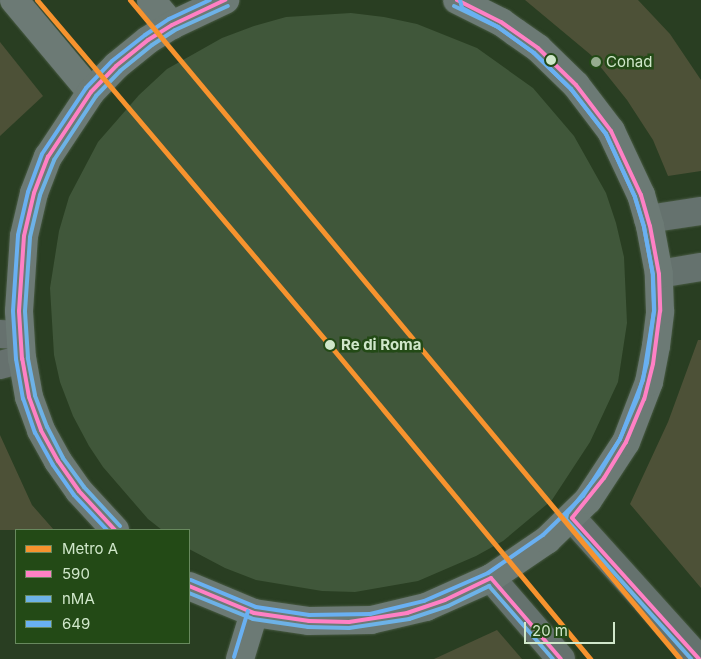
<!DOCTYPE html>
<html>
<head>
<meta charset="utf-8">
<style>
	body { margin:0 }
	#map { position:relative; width:701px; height:659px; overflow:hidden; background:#293e22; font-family:Inter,sans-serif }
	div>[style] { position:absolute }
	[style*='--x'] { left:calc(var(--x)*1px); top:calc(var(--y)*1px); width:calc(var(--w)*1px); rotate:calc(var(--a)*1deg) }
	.green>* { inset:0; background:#40573a }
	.building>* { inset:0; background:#4d5137 }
	.roads { filter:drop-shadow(0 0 1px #485a43) drop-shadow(0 0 1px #485a43) }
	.minor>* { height:28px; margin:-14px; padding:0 14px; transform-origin:14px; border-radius:14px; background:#66716e }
	.secondary>* { height:28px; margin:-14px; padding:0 14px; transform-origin:14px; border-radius:14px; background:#65726e }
	.primary>* { height:28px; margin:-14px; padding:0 14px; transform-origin:14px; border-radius:14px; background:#6c7a75 }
	.bus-1>* { height:4px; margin:-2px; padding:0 2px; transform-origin:2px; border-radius:2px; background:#ff80c5 }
	.bus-2>* { height:4px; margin:-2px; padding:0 2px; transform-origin:2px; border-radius:2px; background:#6db2e7 }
	.bus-3>* { height:4px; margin:-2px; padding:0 2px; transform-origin:2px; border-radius:2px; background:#69b0f2 }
	.metro-1>* { height:5px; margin:-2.5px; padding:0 2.5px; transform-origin:2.5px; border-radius:2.5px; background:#f7932e }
	.dots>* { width:14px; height:14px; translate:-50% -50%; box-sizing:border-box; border:2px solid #234a16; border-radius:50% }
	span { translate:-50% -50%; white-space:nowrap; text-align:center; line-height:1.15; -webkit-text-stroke:5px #234a16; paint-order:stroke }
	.poi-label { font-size:15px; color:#d0e7ca }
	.left { translate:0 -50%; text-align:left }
	.stop-label { font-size:15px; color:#d0e7ca; font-weight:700 }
	.legend { position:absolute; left:15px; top:529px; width:175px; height:115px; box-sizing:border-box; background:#234a16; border:1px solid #68895e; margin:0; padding:6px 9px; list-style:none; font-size:15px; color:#d0e7ca }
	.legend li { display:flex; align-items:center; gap:10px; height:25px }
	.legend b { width:25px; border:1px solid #68895e }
	.scale { position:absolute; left:524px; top:622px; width:91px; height:22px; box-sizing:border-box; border:2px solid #d0e7ca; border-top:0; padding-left:6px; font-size:15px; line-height:18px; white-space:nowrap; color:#d0e7ca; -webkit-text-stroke:4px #234a16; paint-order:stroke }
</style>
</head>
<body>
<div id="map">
	<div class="green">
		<i style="clip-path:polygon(351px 13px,384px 17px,417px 24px,477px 48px,533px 88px,574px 136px,606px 193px,616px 223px,624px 257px,627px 323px,618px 382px,590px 442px,552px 500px,503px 541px,476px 556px,418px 581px,355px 592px,322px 591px,256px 580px,225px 568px,189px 549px,189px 530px,162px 530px,148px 519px,103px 467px,89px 446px,73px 416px,60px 382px,54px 355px,50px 288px,59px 231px,69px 197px,98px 142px,139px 95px,167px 69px,222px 38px,254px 26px,286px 17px)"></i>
	</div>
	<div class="building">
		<i style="clip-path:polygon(525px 0,638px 0,670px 34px,701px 80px,701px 171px,668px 176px,653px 140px,627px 100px,591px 55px)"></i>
		<i style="clip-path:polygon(0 42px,43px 96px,0 136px)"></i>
		<i style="clip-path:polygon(698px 340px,701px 340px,701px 588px,630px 504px,668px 422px)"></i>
		<i style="clip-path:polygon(0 435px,32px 505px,54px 530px,0 530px)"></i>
		<i style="clip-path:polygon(497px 630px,522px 659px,434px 659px)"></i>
	</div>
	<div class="roads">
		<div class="minor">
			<i style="--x:0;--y:334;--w:20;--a:3"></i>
			<i style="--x:0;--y:365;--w:23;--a:-15"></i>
		</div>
		<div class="secondary">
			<i style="--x:648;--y:219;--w:54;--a:-8.6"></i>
			<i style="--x:659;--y:274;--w:43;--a:-9.5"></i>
			<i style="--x:572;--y:518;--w:190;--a:48"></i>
			<i style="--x:491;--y:578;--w:107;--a:49.2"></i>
		</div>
		<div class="primary">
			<i style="--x:14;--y:0;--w:120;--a:50.1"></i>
			<i style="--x:151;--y:0;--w:33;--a:50"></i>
			<i style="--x:115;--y:530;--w:53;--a:-132.7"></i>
			<i style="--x:79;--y:491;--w:37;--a:-125"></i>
			<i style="--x:58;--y:461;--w:35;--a:-119"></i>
			<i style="--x:41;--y:430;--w:35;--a:-110"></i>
			<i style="--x:29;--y:397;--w:39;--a:-100"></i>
			<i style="--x:22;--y:359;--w:48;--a:-93.6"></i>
			<i style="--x:19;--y:311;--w:75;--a:-86.2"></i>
			<i style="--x:24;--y:236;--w:44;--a:-76.9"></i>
			<i style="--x:34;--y:193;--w:39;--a:-69"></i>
			<i style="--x:48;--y:157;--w:78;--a:-56.5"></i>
			<i style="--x:91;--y:92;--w:36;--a:-46"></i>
			<i style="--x:116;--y:66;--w:41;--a:-39.1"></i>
			<i style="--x:148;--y:40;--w:28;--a:-32"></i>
			<i style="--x:172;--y:25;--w:59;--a:-25.3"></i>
			<i style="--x:189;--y:586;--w:70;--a:22.6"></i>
			<i style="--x:254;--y:613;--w:56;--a:8.3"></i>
			<i style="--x:309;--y:621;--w:62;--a:-0.9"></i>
			<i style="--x:371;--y:620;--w:57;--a:-13.3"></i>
			<i style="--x:426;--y:607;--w:71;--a:-24"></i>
			<i style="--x:491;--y:578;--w:68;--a:-34.2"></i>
			<i style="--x:547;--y:540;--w:57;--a:-44.3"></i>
			<i style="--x:588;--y:500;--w:69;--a:-56.8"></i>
			<i style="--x:626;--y:442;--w:64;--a:-69"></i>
			<i style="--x:649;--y:382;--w:37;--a:-79"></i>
			<i style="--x:656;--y:346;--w:35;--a:-83"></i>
			<i style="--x:660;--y:311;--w:37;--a:-92"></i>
			<i style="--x:659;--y:274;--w:49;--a:-100.6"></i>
			<i style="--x:650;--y:226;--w:32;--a:-106"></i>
			<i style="--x:641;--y:195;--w:71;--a:-115.1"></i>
			<i style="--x:611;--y:131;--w:58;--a:-127.3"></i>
			<i style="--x:576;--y:85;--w:53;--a:-135.8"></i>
			<i style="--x:538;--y:48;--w:28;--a:-145"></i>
			<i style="--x:515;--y:32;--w:17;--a:-144"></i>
			<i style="--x:501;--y:22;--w:49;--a:-153.4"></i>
			<i style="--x:240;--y:659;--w:48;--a:-73.1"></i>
		</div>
	</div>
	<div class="bus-1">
		<i style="--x:457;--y:0;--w:49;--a:26.6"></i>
		<i style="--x:501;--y:22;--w:45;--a:35.1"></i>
		<i style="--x:538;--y:48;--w:53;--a:44.2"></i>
		<i style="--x:576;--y:85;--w:58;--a:52.7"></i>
		<i style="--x:611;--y:131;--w:71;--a:64.9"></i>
		<i style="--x:641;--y:195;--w:32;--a:74"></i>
		<i style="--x:650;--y:226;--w:49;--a:79.4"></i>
		<i style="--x:659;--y:274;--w:37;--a:88"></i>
		<i style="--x:660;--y:311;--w:53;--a:97.5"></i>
		<i style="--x:653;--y:364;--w:36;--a:104"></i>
		<i style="--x:644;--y:399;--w:47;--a:112.7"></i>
		<i style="--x:626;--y:442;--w:42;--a:121.4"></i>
		<i style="--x:604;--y:478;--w:51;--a:128.7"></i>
		<i style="--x:572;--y:518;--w:190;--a:48"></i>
		<i style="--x:115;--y:530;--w:53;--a:-132.7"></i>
		<i style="--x:79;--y:491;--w:37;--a:-125"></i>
		<i style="--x:58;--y:461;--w:35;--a:-119"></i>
		<i style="--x:41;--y:430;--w:35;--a:-110"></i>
		<i style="--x:29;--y:397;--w:39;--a:-100"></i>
		<i style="--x:22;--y:359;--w:48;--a:-93.6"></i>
		<i style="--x:19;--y:311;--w:75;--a:-86.2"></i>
		<i style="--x:24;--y:236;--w:44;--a:-76.9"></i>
		<i style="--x:34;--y:193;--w:39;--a:-69"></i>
		<i style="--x:48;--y:157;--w:78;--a:-56.5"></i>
		<i style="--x:91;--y:92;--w:36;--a:-46"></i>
		<i style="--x:116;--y:66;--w:41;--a:-39.1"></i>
		<i style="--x:148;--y:40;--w:28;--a:-32"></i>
		<i style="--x:172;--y:25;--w:59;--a:-25.3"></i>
		<i style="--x:189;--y:586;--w:70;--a:22.6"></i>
		<i style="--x:254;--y:613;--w:56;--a:8.3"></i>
		<i style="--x:309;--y:621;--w:40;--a:1.4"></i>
		<i style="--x:349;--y:622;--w:59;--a:-8.8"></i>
		<i style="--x:407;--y:613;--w:40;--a:-18.9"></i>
		<i style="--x:445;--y:600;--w:51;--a:-25.6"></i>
		<i style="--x:491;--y:578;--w:107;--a:49.2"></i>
	</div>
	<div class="bus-2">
		<i style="--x:454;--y:6;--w:49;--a:25.5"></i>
		<i style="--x:498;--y:27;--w:44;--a:35.8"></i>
		<i style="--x:534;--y:53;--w:52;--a:44.2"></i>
		<i style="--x:571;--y:89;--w:57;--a:52.1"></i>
		<i style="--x:606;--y:134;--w:69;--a:65.3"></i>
		<i style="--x:635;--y:197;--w:31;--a:73"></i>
		<i style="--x:644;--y:227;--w:49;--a:79.4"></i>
		<i style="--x:653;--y:275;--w:36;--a:88"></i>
		<i style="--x:654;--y:311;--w:52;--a:97.7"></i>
		<i style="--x:647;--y:363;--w:35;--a:105"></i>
		<i style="--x:638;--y:397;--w:46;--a:113.2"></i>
		<i style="--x:620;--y:439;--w:41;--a:121"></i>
		<i style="--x:599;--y:474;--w:51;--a:128.7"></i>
		<i style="--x:567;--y:514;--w:5;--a:101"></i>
		<i style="--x:566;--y:519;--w:188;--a:48.2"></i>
		<i style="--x:120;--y:526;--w:53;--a:-132.7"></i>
		<i style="--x:84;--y:487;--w:36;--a:-126"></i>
		<i style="--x:63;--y:458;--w:35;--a:-117"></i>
		<i style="--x:47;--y:427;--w:34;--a:-111"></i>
		<i style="--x:35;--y:395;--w:38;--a:-101"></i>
		<i style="--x:28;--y:358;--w:47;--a:-93.7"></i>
		<i style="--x:25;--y:311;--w:74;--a:-86.1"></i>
		<i style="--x:30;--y:237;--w:43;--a:-76.6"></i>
		<i style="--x:40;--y:195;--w:38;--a:-68"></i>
		<i style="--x:54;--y:160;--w:77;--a:-56.7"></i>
		<i style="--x:96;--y:96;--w:35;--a:-46"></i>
		<i style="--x:120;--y:71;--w:41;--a:-39.1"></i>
		<i style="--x:152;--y:45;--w:27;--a:-33"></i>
		<i style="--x:175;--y:30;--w:58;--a:-24.4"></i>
		<i style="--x:189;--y:593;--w:69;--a:22.1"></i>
		<i style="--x:253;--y:619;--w:56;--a:8.3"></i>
		<i style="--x:308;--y:627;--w:41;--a:1.4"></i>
		<i style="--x:349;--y:628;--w:61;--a:-8.5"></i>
		<i style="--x:409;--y:619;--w:41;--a:-18.4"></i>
		<i style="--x:448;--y:606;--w:46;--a:-26"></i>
		<i style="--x:489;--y:586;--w:97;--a:48.8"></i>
	</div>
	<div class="bus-3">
		<i style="--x:107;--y:530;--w:48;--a:-133.3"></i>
		<i style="--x:74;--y:495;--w:37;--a:-125"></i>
		<i style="--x:53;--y:465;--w:37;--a:-119"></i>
		<i style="--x:35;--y:433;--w:36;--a:-109"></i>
		<i style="--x:23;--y:399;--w:41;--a:-99.9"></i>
		<i style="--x:16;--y:359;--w:48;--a:-93.6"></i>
		<i style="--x:13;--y:311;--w:76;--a:-86.2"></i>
		<i style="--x:18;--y:235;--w:44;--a:-76.9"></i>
		<i style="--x:28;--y:192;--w:40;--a:-69.8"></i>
		<i style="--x:42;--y:154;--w:79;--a:-56.3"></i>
		<i style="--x:86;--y:88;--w:37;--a:-46"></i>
		<i style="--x:112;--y:61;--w:42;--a:-38.2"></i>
		<i style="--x:145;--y:35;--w:29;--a:-34"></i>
		<i style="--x:169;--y:19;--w:45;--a:-24.9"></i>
		<i style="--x:191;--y:580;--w:70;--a:22.6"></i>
		<i style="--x:256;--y:607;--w:54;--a:8.6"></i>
		<i style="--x:309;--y:615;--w:61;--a:-0.9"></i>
		<i style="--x:370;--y:614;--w:56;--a:-13.5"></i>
		<i style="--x:424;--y:601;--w:70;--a:-23.6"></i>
		<i style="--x:488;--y:573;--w:67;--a:-34.6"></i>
		<i style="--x:543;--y:535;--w:56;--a:-44.3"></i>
		<i style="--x:583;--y:496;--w:68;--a:-57"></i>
		<i style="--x:620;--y:439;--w:63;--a:-68.7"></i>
		<i style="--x:643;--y:380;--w:70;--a:-80.9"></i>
		<i style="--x:654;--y:311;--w:36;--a:-92"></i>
		<i style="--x:653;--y:275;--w:49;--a:-100.6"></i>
		<i style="--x:644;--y:227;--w:31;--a:-107"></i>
		<i style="--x:635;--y:197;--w:69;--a:-114.7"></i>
		<i style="--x:606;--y:134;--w:57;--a:-127.9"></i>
		<i style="--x:571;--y:89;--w:52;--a:-135.8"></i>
		<i style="--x:534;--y:53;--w:44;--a:-144.2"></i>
		<i style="--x:498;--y:27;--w:41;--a:-152.2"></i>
		<i style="--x:462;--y:8;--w:8;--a:-104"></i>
		<i style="--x:234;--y:657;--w:48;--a:-73.1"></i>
	</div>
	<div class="metro-1">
		<i style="--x:37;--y:0;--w:458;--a:49.7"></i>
		<i style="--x:333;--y:349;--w:403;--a:50.3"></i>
		<i style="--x:130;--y:0;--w:858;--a:50.15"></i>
	</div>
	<div class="dots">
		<i style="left:551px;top:60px;background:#d0e7ca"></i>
		<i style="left:596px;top:62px;background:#96ac8f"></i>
		<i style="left:330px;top:345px;background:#d0e7ca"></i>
	</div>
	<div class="poi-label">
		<span class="left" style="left:606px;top:62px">Conad</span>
	</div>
	<div class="stop-label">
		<span class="left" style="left:341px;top:345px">Re di Roma</span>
	</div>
	<ul class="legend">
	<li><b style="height:6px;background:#f7932e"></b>Metro A</li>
	<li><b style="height:6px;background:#ff80c5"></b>590</li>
	<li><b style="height:6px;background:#6db2e7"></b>nMA</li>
	<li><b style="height:6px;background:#69b0f2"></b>649</li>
	</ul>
	<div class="scale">20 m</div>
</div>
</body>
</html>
